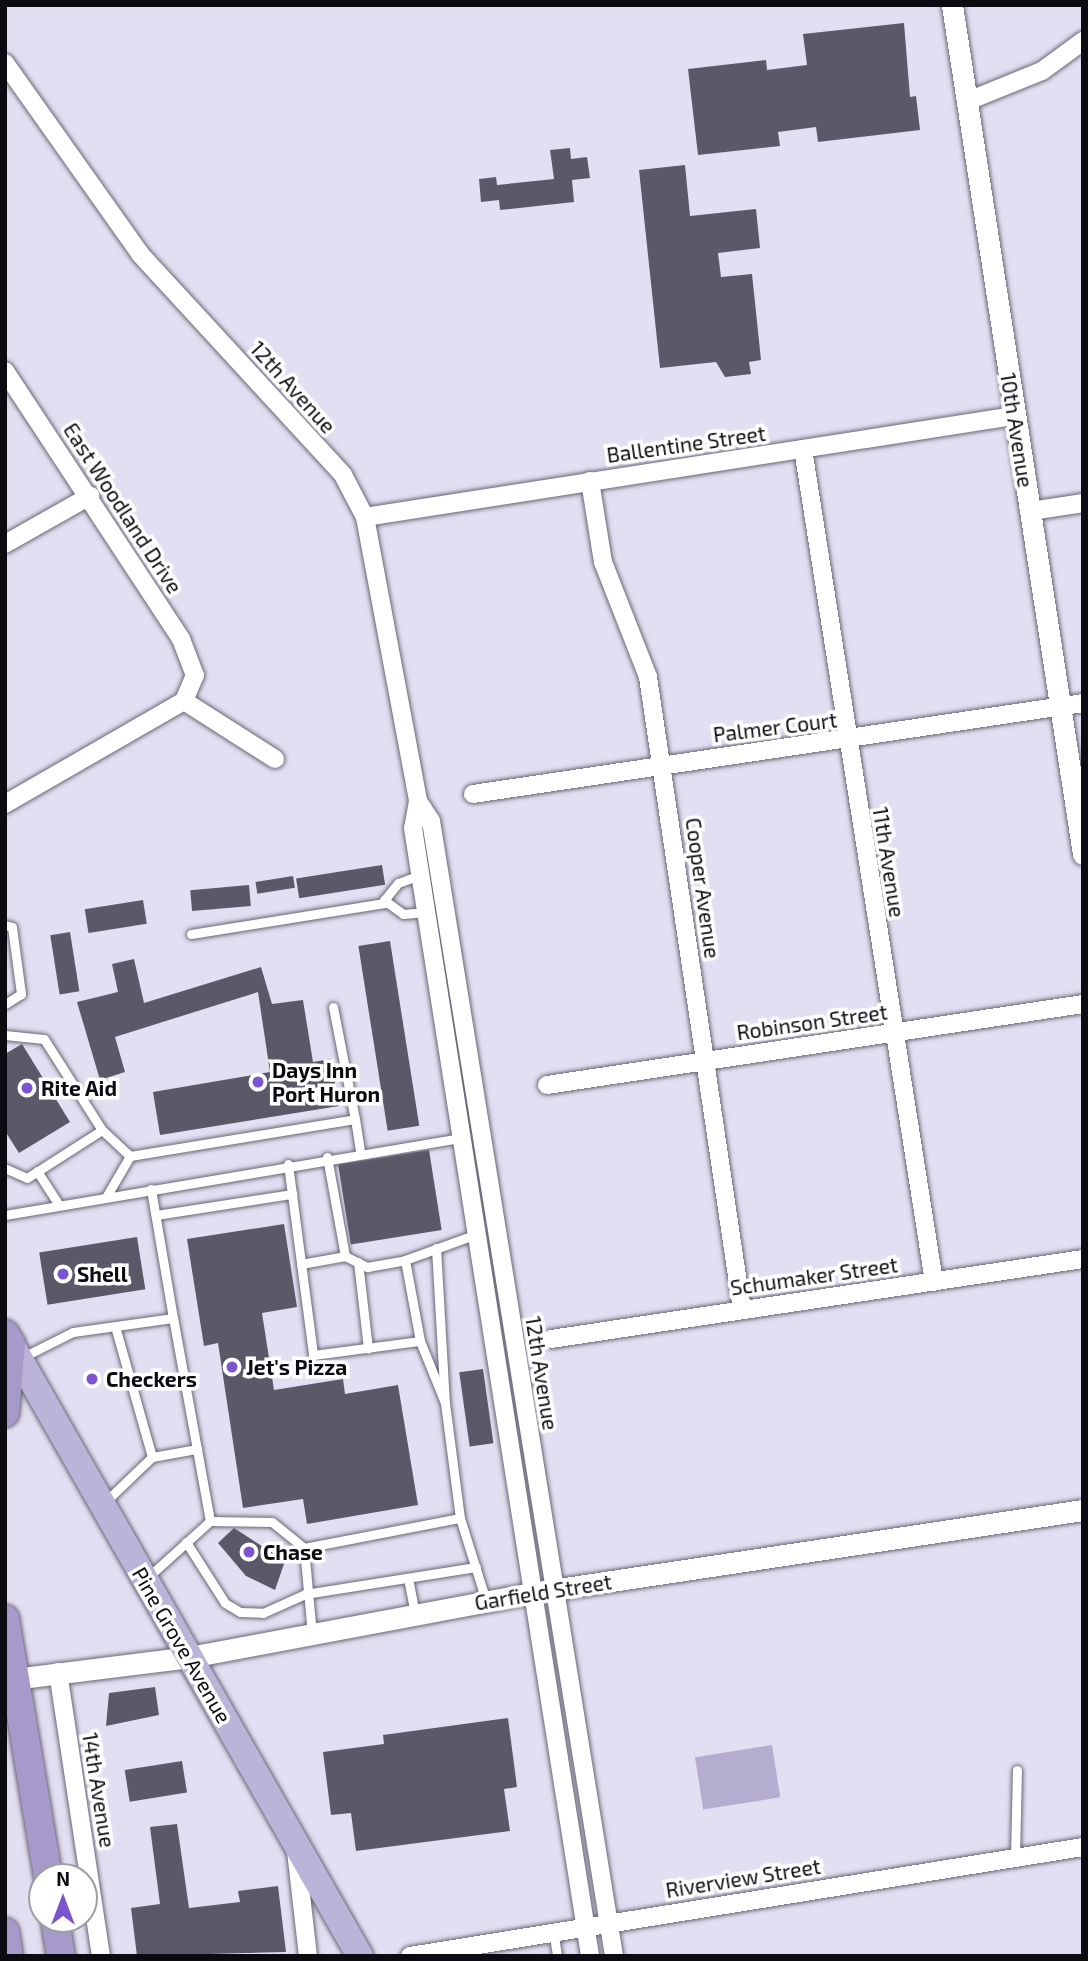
<!DOCTYPE html>
<html>
<head>
<meta charset="utf-8">
<style>
	body { margin:0 }
	#map { position:relative; width:1088px; height:1961px; overflow:hidden; background:#e3dff2; font-family:"Exo 2",sans-serif }
	div>[style] { position:absolute }
	[style*='--x'] { left:calc(var(--x)*1px); top:calc(var(--y)*1px); width:calc(var(--w)*1px); rotate:calc(var(--a)*1deg) }
	.green>* { inset:0; background:#b4add0; transform-origin:0 0 }
	.building>* { inset:0; background:#5b5868; transform-origin:0 0 }
	.roads { filter:drop-shadow(0 0 2px #696676) drop-shadow(0 0 2px #696676) }
	.service>* { height:9px; margin:-4.5px; padding:0 4.5px; transform-origin:4.5px; border-radius:4.5px; background:#fff }
	.minor>* { height:18px; margin:-9px; padding:0 9px; transform-origin:9px; border-radius:9px; background:#fff }
	.tertiary>* { height:21px; margin:-10.5px; padding:0 10.5px; transform-origin:10.5px; border-radius:10.5px; background:#fff }
	.primary>* { height:26px; margin:-13px; padding:0 13px; transform-origin:13px; border-radius:13px; background:#bcb3d8 }
	.trunk>* { height:28px; margin:-14px; padding:0 14px; transform-origin:14px; border-radius:14px; background:#a69acb }
	.dots>* { width:19px; height:19px; translate:-50% -50%; box-sizing:border-box; border:4px solid #fff; border-radius:50% }
	span { translate:-50% -50%; white-space:nowrap; text-align:center; line-height:1.15; -webkit-text-stroke:7px #fff; paint-order:stroke }
	.street-label { font-size:21px; color:#0c0b11 }
	.poi-label { font-size:21px; color:#0c0b11; font-weight:700 }
	.left { translate:0 -50%; text-align:left }
	.frame { position:absolute; inset:0; border:7px solid #0c0b11; pointer-events:none }
	.north { position:absolute; left:28px; top:1863px; width:70px; height:70px; box-sizing:border-box; background:#fff; border:2px solid #9e9da0; border-radius:50%; rotate:0deg; font-size:19px; font-weight:700; line-height:28px; text-align:center; color:#0c0b11 }
	.north::after { content:''; display:block; margin:auto; width:24px; height:32px; background:#7c55ce; clip-path:polygon(50% 0,100% 100%,50% 72%,0 100%) }
</style>
</head>
<body>
<div id="map">
	<div class="green">
		<i style="left:772px;top:1745px;width:53px;height:78px;rotate:81deg"></i>
	</div>
	<div class="building">
		<i style="clip-path:polygon(904px 23px,910px 97px,916px 96px,920px 130px,818px 142px,816px 127px,778px 132px,780px 146px,698px 155px,688px 69px,766px 60px,767px 70px,807px 65px,803px 34px)"></i>
		<i style="clip-path:polygon(570px 148px,571px 159px,587px 157px,590px 178px,572px 180px,574px 202px,500px 210px,499px 200px,481px 202px,479px 179px,496px 177px,497px 185px,554px 179px,550px 150px)"></i>
		<i style="clip-path:polygon(685px 165px,690px 216px,756px 209px,760px 248px,718px 253px,721px 277px,752px 274px,761px 360px,749px 362px,751px 374px,725px 377px,716px 362px,660px 368px,639px 170px)"></i>
		<i style="left:382px;top:865px;width:20px;height:87px;rotate:81deg"></i>
		<i style="left:293px;top:876px;width:12px;height:38px;rotate:81deg"></i>
		<i style="left:249px;top:885px;width:21px;height:59px;rotate:85deg"></i>
		<i style="left:143px;top:900px;width:24px;height:59px;rotate:81deg"></i>
		<i style="left:70px;top:932px;width:60px;height:20px;rotate:81deg"></i>
		<i style="left:390px;top:941px;width:187px;height:32px;rotate:81deg"></i>
		<i style="clip-path:polygon(134px 959px,144px 1003px,261px 967px,272px 1004px,303px 1000px,313px 1062px,331px 1059px,339px 1106px,160px 1135px,153px 1092px,270px 1072px,258px 992px,115px 1037px,125px 1072px,100px 1080px,77px 1002px,118px 992px,112px 964px)"></i>
		<i style="clip-path:polygon(22px 1044px,70px 1122px,19px 1153px,5px 1131px,5px 1054px)"></i>
		<i style="left:429px;top:1150px;width:81px;height:92px;rotate:81deg"></i>
		<i style="clip-path:polygon(284px 1224px,297px 1307px,262px 1313px,274px 1390px,343px 1379px,345px 1394px,398px 1385px,418px 1505px,307px 1524px,303px 1499px,243px 1508px,218px 1343px,204px 1346px,187px 1239px)"></i>
		<i style="left:137px;top:1237px;width:53px;height:99px;rotate:81deg"></i>
		<i style="left:483px;top:1369px;width:75px;height:24px;rotate:82deg"></i>
		<i style="clip-path:polygon(234px 1528px,285px 1561px,275px 1590px,246px 1576px,218px 1543px)"></i>
		<i style="clip-path:polygon(155px 1687px,159px 1715px,106px 1726px,109px 1693px)"></i>
		<i style="clip-path:polygon(508px 1718px,517px 1787px,504px 1789px,510px 1831px,356px 1851px,351px 1813px,331px 1815px,323px 1752px,384px 1744px,383px 1735px)"></i>
		<i style="left:182px;top:1761px;width:32px;height:58px;rotate:81deg"></i>
		<i style="clip-path:polygon(177px 1824px,189px 1908px,240px 1902px,238px 1891px,278px 1886px,286px 1952px,137px 1956px,131px 1908px,160px 1904px,150px 1827px)"></i>
	</div>
	<div class="roads">
		<div class="service">
			<i style="--x:420;--y:875;--w:23;--a:160"></i>
			<i style="--x:398;--y:883;--w:22;--a:129"></i>
			<i style="--x:384;--y:900;--w:24;--a:36"></i>
			<i style="--x:403;--y:914;--w:23;--a:-5"></i>
			<i style="--x:5;--y:925;--w:7;--a:16"></i>
			<i style="--x:12;--y:927;--w:68;--a:82.3"></i>
			<i style="--x:21;--y:994;--w:19;--a:148"></i>
			<i style="--x:191;--y:934;--w:196;--a:-9.1"></i>
			<i style="--x:333;--y:1007;--w:114;--a:78.9"></i>
			<i style="--x:5;--y:1035;--w:39;--a:6"></i>
			<i style="--x:44;--y:1039;--w:108;--a:57.5"></i>
			<i style="--x:102;--y:1130;--w:89;--a:147.4"></i>
			<i style="--x:27;--y:1178;--w:24;--a:-156"></i>
			<i style="--x:102;--y:1130;--w:38;--a:43"></i>
			<i style="--x:130;--y:1156;--w:228;--a:-9.3"></i>
			<i style="--x:355;--y:1119;--w:33;--a:81"></i>
			<i style="--x:327;--y:1157;--w:101;--a:79.7"></i>
			<i style="--x:345;--y:1256;--w:25;--a:27"></i>
			<i style="--x:367;--y:1267;--w:39;--a:-10"></i>
			<i style="--x:405;--y:1260;--w:82;--a:79.5"></i>
			<i style="--x:420;--y:1341;--w:67;--a:68"></i>
			<i style="--x:445;--y:1403;--w:116;--a:82.6"></i>
			<i style="--x:460;--y:1518;--w:87;--a:72.6"></i>
			<i style="--x:288;--y:1164;--w:193;--a:82.5"></i>
			<i style="--x:313;--y:1355;--w:108;--a:-7.5"></i>
			<i style="--x:37;--y:1171;--w:40;--a:57.1"></i>
			<i style="--x:106;--y:1197;--w:48;--a:-59.7"></i>
			<i style="--x:5;--y:1215;--w:461;--a:-9.6"></i>
			<i style="--x:156;--y:1215;--w:138;--a:-8.8"></i>
			<i style="--x:436;--y:1248;--w:155;--a:86.7"></i>
			<i style="--x:405;--y:1260;--w:77;--a:-19.9"></i>
			<i style="--x:358;--y:1262;--w:87;--a:83.4"></i>
			<i style="--x:301;--y:1264;--w:45;--a:-10.3"></i>
			<i style="--x:21;--y:1358;--w:58;--a:-26.6"></i>
			<i style="--x:73;--y:1332;--w:101;--a:-8"></i>
			<i style="--x:173;--y:1318;--w:131;--a:-99.7"></i>
			<i style="--x:152;--y:1457;--w:46;--a:-10.1"></i>
			<i style="--x:104;--y:1503;--w:66;--a:-43.8"></i>
			<i style="--x:152;--y:1457;--w:136;--a:-105.8"></i>
			<i style="--x:210;--y:1521;--w:62;--a:0.9"></i>
			<i style="--x:272;--y:1522;--w:41;--a:39.1"></i>
			<i style="--x:304;--y:1548;--w:86;--a:84.7"></i>
			<i style="--x:186;--y:1542;--w:72;--a:57.4"></i>
			<i style="--x:225;--y:1603;--w:17;--a:31"></i>
			<i style="--x:240;--y:1612;--w:23;--a:2"></i>
			<i style="--x:263;--y:1613;--w:46;--a:-24.3"></i>
			<i style="--x:305;--y:1594;--w:173;--a:-9"></i>
			<i style="--x:304;--y:1548;--w:159;--a:-10.9"></i>
			<i style="--x:147;--y:1578;--w:85;--a:-42.1"></i>
			<i style="--x:210;--y:1521;--w:206;--a:-100.3"></i>
			<i style="--x:408;--y:1578;--w:36;--a:79"></i>
			<i style="--x:1015;--y:1857;--w:87;--a:-88.7"></i>
			<i style="--x:553;--y:1930;--w:26;--a:81"></i>
		</div>
		<div class="minor">
			<i style="--x:5;--y:63;--w:234;--a:54.7"></i>
			<i style="--x:140;--y:254;--w:300;--a:47.4"></i>
			<i style="--x:343;--y:475;--w:47;--a:62.4"></i>
			<i style="--x:365;--y:517;--w:289;--a:79.4"></i>
			<i style="--x:418;--y:801;--w:27;--a:100"></i>
			<i style="--x:413;--y:828;--w:1142;--a:81.08"></i>
			<i style="--x:968;--y:101;--w:80;--a:-22.1"></i>
			<i style="--x:1042;--y:71;--w:51;--a:-36.2"></i>
			<i style="--x:5;--y:371;--w:321;--a:56.7"></i>
			<i style="--x:181;--y:639;--w:39;--a:69"></i>
			<i style="--x:195;--y:675;--w:28;--a:113"></i>
			<i style="--x:184;--y:701;--w:207;--a:150.1"></i>
			<i style="--x:803;--y:449;--w:843;--a:81.06"></i>
			<i style="--x:590;--y:481;--w:82;--a:80.9"></i>
			<i style="--x:603;--y:562;--w:123;--a:68.6"></i>
			<i style="--x:648;--y:677;--w:640;--a:81.55"></i>
			<i style="--x:1031;--y:511;--w:53;--a:-8.7"></i>
			<i style="--x:365;--y:517;--w:657;--a:-8.85"></i>
			<i style="--x:5;--y:544;--w:98;--a:-29.5"></i>
			<i style="--x:184;--y:701;--w:108;--a:32.5"></i>
			<i style="--x:473;--y:794;--w:617;--a:-8.48"></i>
			<i style="--x:418;--y:801;--w:24;--a:57"></i>
			<i style="--x:431;--y:821;--w:1150;--a:80.84"></i>
			<i style="--x:547;--y:1085;--w:542;--a:-8.59"></i>
			<i style="--x:551;--y:1339;--w:538;--a:-8.55"></i>
			<i style="--x:58;--y:1672;--w:287;--a:81.4"></i>
			<i style="--x:296;--y:1851;--w:106;--a:83.5"></i>
			<i style="--x:410;--y:1956;--w:682;--a:-9.2"></i>
		</div>
		<div class="tertiary">
			<i style="--x:952;--y:5;--w:859;--a:81.23"></i>
			<i style="--x:5;--y:1680;--w:186;--a:-7.1"></i>
			<i style="--x:190;--y:1657;--w:348;--a:-10.6"></i>
			<i style="--x:532;--y:1593;--w:557;--a:-8.57"></i>
		</div>
		<div class="primary">
			<i style="--x:11;--y:1344;--w:705;--a:60.31"></i>
		</div>
		<div class="trunk">
			<i style="--x:5;--y:1334;--w:12;--a:59"></i>
			<i style="--x:11;--y:1344;--w:69;--a:95"></i>
			<i style="--x:5;--y:1619;--w:262;--a:80.5"></i>
			<i style="--x:55;--y:1919;--w:37;--a:81"></i>
			<i style="--x:5;--y:1932;--w:24;--a:81"></i>
		</div>
	</div>
	<div class="dots">
		<i style="left:258px;top:1082px;background:#7c55ce"></i>
		<i style="left:27px;top:1088px;background:#7c55ce"></i>
		<i style="left:63px;top:1274px;background:#7c55ce"></i>
		<i style="left:232px;top:1367px;background:#7c55ce"></i>
		<i style="left:92px;top:1379px;background:#7c55ce"></i>
		<i style="left:249px;top:1552px;background:#7c55ce"></i>
	</div>
	<div class="street-label">
		<span style="left:293px;top:387px;rotate:48deg">12th Avenue</span>
		<span style="left:1017px;top:430px;rotate:81deg">10th Avenue</span>
		<span style="left:686px;top:444px;rotate:-8deg">Ballentine Street</span>
		<span style="left:123px;top:508px;rotate:57deg">East Woodland Drive</span>
		<span style="left:775px;top:727px;rotate:-7deg">Palmer Court</span>
		<span style="left:889px;top:862px;rotate:81deg">11th Avenue</span>
		<span style="left:703px;top:888px;rotate:82deg">Cooper Avenue</span>
		<span style="left:812px;top:1022px;rotate:-8deg">Robinson Street</span>
		<span style="left:814px;top:1276px;rotate:-8deg">Schumaker Street</span>
		<span style="left:542px;top:1373px;rotate:81deg">12th Avenue</span>
		<span style="left:543px;top:1592px;rotate:-9deg">Garfield Street</span>
		<span style="left:182px;top:1645px;rotate:60deg">Pine Grove Avenue</span>
		<span style="left:99px;top:1790px;rotate:81deg">14th Avenue</span>
		<span style="left:743px;top:1878px;rotate:-9deg">Riverview Street</span>
	</div>
	<div class="poi-label">
		<span class="left" style="left:272px;top:1082px">Days Inn<br>Port Huron</span>
		<span class="left" style="left:41px;top:1088px">Rite Aid</span>
		<span class="left" style="left:77px;top:1274px">Shell</span>
		<span class="left" style="left:246px;top:1367px">Jet's Pizza</span>
		<span class="left" style="left:106px;top:1379px">Checkers</span>
		<span class="left" style="left:263px;top:1552px">Chase</span>
	</div>
	<div class="frame"></div>
	<div class="north">N</div>
</div>
</body>
</html>
